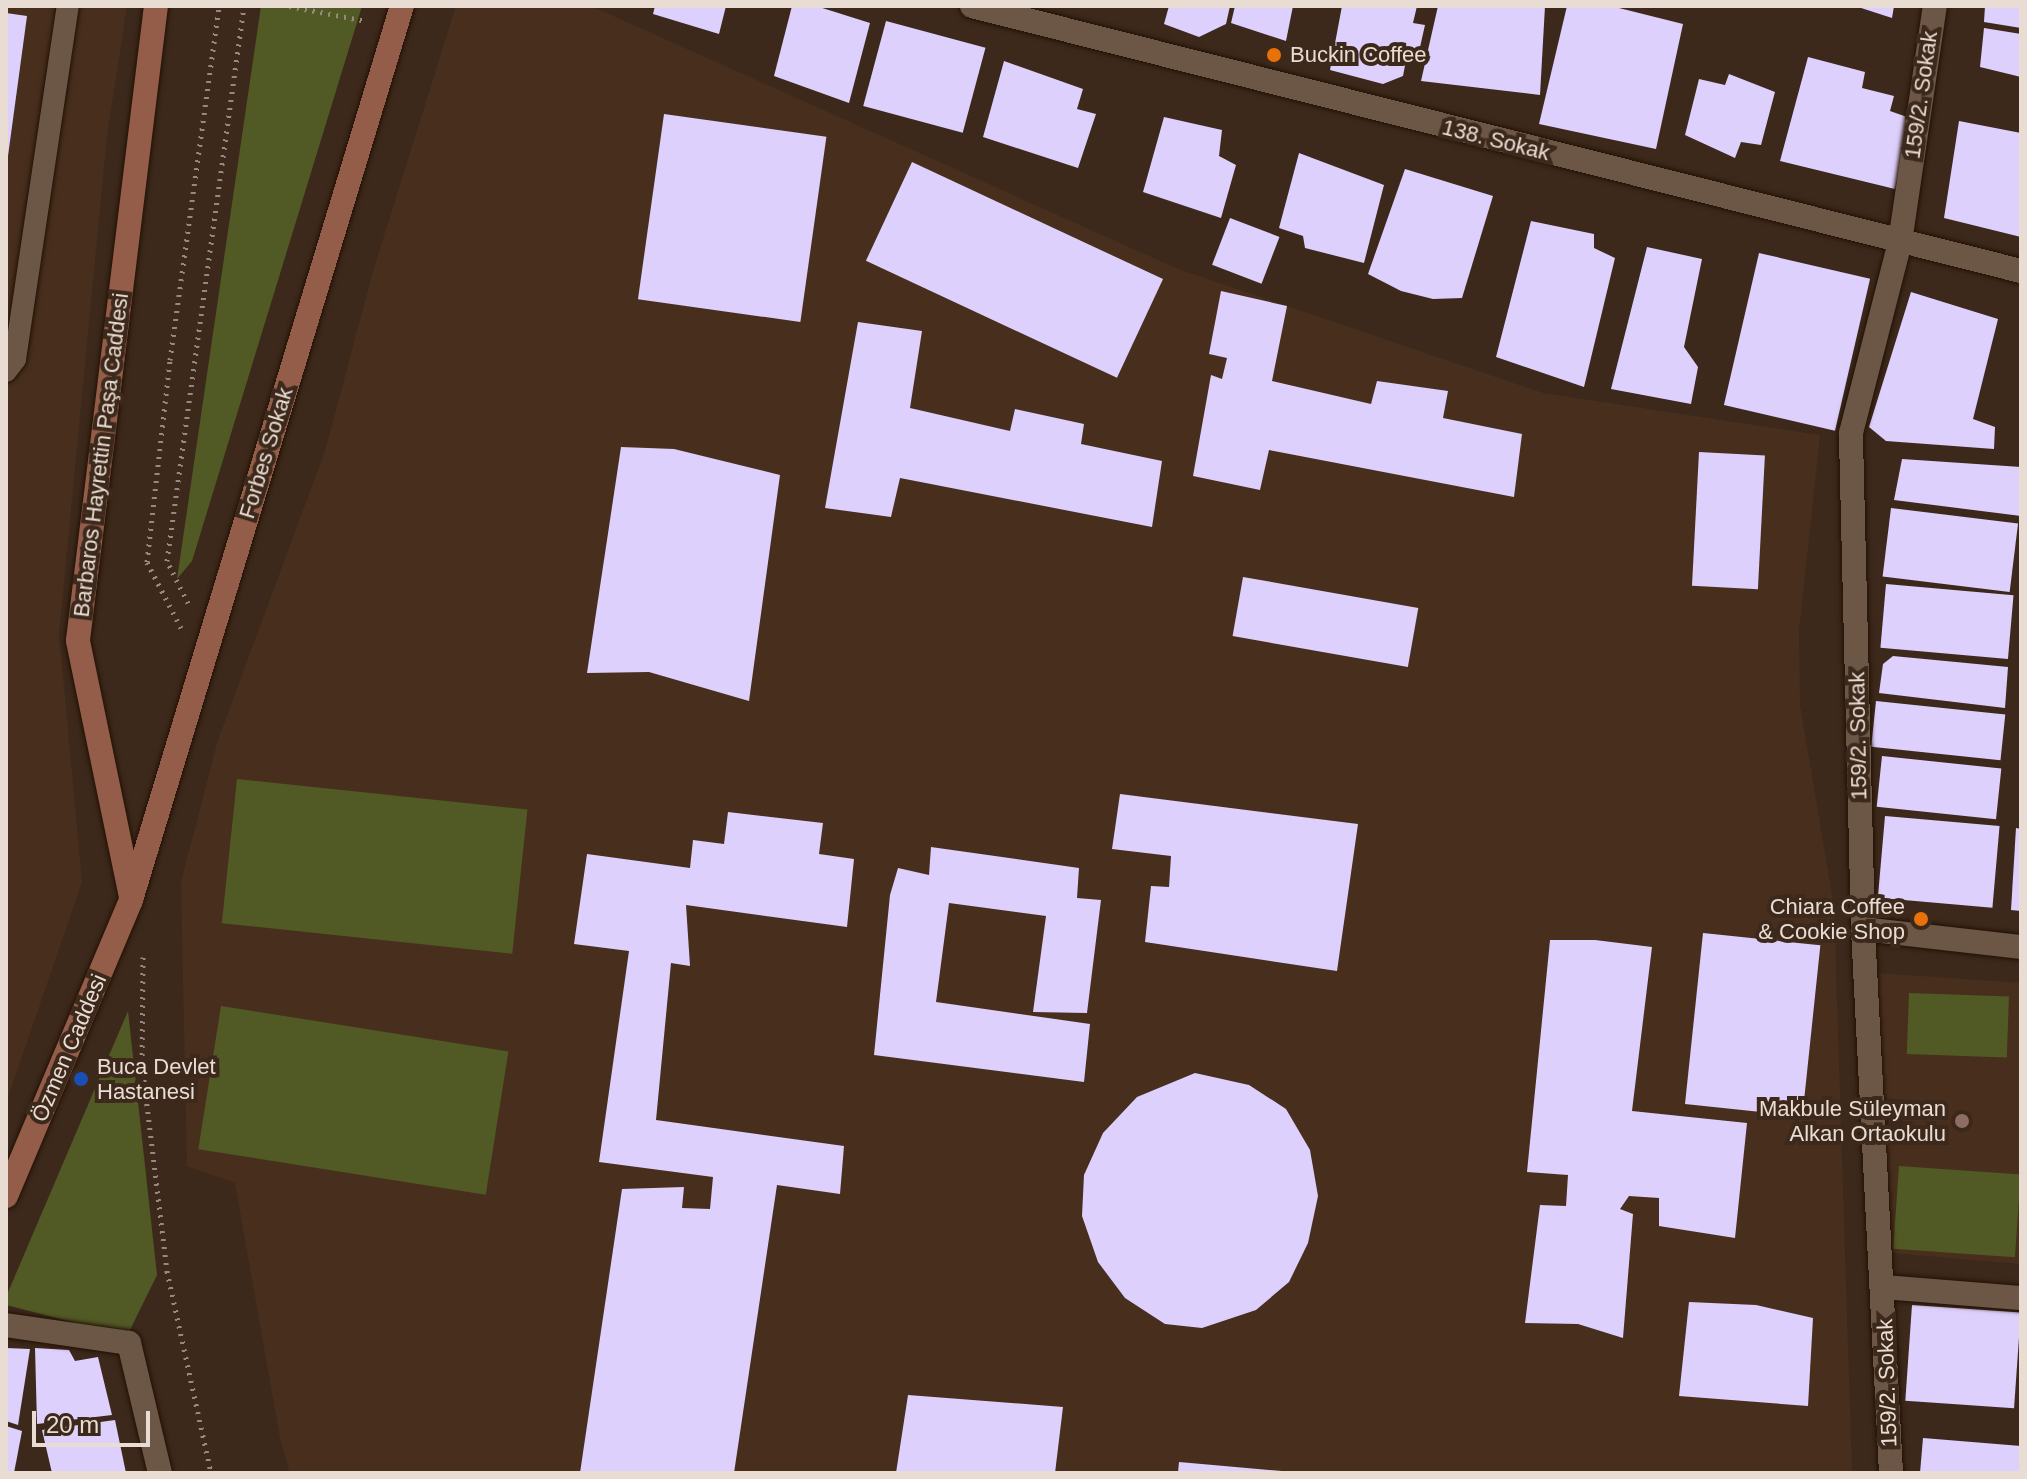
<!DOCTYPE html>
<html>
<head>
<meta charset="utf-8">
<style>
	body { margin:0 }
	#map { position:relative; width:2027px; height:1479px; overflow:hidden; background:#3c291b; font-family:Helvetica,sans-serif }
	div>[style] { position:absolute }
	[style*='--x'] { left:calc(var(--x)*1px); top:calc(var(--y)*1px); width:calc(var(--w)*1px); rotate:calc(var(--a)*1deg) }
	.built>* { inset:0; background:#482f1d }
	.green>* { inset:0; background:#515a25; transform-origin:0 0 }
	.building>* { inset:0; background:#ded0fd; transform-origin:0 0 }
	.path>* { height:5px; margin-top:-2.5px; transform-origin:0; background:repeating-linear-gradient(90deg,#98887d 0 2px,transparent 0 8px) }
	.roads { filter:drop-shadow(0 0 2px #221104) drop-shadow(0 0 2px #221104) }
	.service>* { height:22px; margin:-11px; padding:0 11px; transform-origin:11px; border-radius:11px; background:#6c5747 }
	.minor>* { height:24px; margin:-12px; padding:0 12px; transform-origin:12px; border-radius:12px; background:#6c5747 }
	.tertiary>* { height:24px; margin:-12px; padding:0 12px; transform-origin:12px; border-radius:12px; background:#6c5747 }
	.secondary>* { height:24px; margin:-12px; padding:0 12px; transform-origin:12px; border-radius:12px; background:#945d4a }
	.dots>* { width:22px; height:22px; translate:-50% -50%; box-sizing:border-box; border:4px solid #3c291b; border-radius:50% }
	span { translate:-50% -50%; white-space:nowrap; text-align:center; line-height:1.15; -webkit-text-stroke:8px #3c291b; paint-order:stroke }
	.poi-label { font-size:22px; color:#e9dcd3 }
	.left { translate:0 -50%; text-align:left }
	.right { translate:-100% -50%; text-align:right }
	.street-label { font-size:22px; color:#e9dcd3 }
	.frame { position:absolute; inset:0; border:8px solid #e9dcd3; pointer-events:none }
	.scale { position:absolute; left:32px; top:1411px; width:118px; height:36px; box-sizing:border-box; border:4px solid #e9dcd3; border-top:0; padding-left:10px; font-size:24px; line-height:28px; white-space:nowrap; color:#e9dcd3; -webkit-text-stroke:6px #3c291b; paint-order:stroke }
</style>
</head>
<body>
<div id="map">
	<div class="built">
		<i style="clip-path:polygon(6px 6px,127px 6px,107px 136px,59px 633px,82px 882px,6px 1103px)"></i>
		<i style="clip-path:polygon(456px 6px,591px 6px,1178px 269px,1543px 393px,1820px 435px,1799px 630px,1800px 705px,1834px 907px,1852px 1473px,290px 1473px,280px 1438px,235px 1183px,187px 1166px,181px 882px,218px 740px,325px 451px,374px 268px)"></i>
		<i style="clip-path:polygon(1877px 973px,2021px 983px,2021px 1264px,1892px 1253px,1886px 1143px,1900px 1142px,1906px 1100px,1884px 1098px)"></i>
	</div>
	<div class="green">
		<i style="clip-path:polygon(261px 6px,362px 6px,192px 561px,177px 579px)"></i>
		<i style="left:237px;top:779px;width:292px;height:145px;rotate:6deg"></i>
		<i style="left:1909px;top:993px;width:100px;height:61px;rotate:2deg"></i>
		<i style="left:221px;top:1006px;width:291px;height:145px;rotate:9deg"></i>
		<i style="clip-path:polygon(128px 1011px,157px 1275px,127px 1336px,6px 1305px,6px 1297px)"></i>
		<i style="left:1899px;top:1166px;width:122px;height:83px;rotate:4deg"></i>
	</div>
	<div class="building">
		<i style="clip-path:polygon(655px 6px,726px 6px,719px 34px,653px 14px)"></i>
		<i style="clip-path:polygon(792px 6px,816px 6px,870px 23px,849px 103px,774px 76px)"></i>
		<i style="clip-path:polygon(1169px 6px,1230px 6px,1226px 24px,1199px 37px,1164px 24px)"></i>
		<i style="clip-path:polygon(1235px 6px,1293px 6px,1286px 41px,1231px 23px)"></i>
		<i style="clip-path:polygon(1342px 6px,1417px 6px,1413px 23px,1425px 25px,1418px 56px,1407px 55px,1403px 76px,1383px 84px,1330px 70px)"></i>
		<i style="clip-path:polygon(1438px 6px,1545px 6px,1540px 95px,1421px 81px)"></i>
		<i style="clip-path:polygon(1567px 6px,1611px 6px,1683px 24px,1656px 149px,1539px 124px)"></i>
		<i style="clip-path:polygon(1855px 6px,1894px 6px,1892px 18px)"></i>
		<i style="clip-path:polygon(1985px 6px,2021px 6px,2021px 28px,1984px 22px)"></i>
		<i style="clip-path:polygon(6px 13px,27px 16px,8px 156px,6px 156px)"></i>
		<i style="left:886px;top:21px;width:103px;height:88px;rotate:15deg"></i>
		<i style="clip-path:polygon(1984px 28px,2021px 34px,2021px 77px,1980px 67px)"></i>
		<i style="clip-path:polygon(1808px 57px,1865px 72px,1862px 88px,1894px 96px,1890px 111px,1910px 118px,1895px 189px,1780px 161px)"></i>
		<i style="clip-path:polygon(1004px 61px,1083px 89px,1077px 109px,1096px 114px,1078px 168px,983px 137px)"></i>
		<i style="clip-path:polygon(1729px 74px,1775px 92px,1761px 145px,1741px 142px,1735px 158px,1685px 135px,1699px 79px,1725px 85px)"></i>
		<i style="left:664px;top:114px;width:164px;height:187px;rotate:8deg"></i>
		<i style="clip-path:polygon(1164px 117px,1222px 130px,1219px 156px,1236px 165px,1221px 218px,1143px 192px)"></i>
		<i style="clip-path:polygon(1959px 121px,2021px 133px,2021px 237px,1944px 218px)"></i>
		<i style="clip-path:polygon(1299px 153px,1384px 185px,1364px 263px,1305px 248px,1303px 236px,1279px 228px)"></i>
		<i style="left:912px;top:162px;width:277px;height:109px;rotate:25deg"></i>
		<i style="clip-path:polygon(1405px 169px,1493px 196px,1462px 298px,1433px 299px,1401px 291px,1368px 274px)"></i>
		<i style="left:1230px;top:218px;width:53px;height:50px;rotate:21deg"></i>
		<i style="clip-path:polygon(1531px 221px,1594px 234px,1594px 248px,1615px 258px,1584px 387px,1496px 357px)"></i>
		<i style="clip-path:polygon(1647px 247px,1702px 259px,1684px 347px,1698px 367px,1691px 404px,1611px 389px)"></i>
		<i style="left:1759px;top:253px;width:114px;height:156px;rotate:13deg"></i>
		<i style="clip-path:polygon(1221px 291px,1287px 306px,1272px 381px,1371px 404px,1377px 381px,1448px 391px,1443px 418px,1522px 434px,1514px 497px,1269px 450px,1260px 490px,1193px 476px,1211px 375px,1222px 379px,1227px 358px,1209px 354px)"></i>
		<i style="clip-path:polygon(1911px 292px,1998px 319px,1973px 419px,1995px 427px,1994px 449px,1886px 441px,1869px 427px)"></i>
		<i style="clip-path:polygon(858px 322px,922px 331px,910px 408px,1010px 431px,1015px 409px,1084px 424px,1081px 444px,1162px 461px,1152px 527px,900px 478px,891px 517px,825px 508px)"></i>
		<i style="clip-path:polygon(621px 447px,674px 449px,780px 475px,749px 701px,649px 672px,587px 673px)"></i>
		<i style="left:1699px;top:452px;width:66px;height:134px;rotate:3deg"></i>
		<i style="clip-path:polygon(1902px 459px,2021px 467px,2021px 516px,1894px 500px)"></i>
		<i style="left:1891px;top:508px;width:128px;height:69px;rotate:7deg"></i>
		<i style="left:1243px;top:577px;width:178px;height:60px;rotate:10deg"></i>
		<i style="left:1886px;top:584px;width:128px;height:64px;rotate:5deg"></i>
		<i style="clip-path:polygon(1893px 656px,2008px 667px,2005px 708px,1879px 693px,1883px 664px)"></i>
		<i style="left:1876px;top:701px;width:130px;height:46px;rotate:6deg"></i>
		<i style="left:1882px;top:756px;width:120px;height:51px;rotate:6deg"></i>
		<i style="clip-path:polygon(1120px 794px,1358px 824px,1337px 971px,1145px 942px,1151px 886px,1169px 887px,1171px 856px,1112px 849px)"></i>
		<i style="clip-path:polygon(728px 812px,823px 823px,819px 854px,854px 859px,847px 927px,686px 905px,690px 966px,671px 963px,656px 1120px,844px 1146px,840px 1194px,777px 1185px,734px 1473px,580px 1473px,622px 1189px,684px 1187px,682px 1208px,710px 1209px,713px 1177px,599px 1162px,629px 951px,574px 944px,587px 854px,690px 868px,693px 840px,724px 844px)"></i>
		<i style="left:1885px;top:816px;width:115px;height:82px;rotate:5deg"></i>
		<i style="clip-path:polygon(2016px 828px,2021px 829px,2021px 911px,2011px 910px)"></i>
		<i style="clip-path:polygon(931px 847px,1079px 868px,1077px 898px,1101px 900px,1087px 1013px,1033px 1012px,1046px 916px,949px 903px,936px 1002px,1090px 1024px,1084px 1082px,874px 1055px,890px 895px,898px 868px,929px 875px)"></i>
		<i style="left:1703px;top:933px;width:118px;height:172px;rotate:6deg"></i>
		<i style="clip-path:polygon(1550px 940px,1595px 940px,1652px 947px,1632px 1111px,1747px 1123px,1735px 1238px,1659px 1226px,1659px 1198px,1629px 1196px,1620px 1209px,1633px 1214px,1623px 1338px,1578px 1324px,1525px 1323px,1540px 1205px,1566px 1206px,1568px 1175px,1527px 1172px)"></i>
		<i style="clip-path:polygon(1195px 1073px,1249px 1085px,1286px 1109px,1310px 1150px,1318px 1196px,1308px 1243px,1289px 1282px,1256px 1310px,1202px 1328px,1165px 1324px,1125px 1298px,1098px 1262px,1082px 1216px,1084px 1175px,1103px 1133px,1137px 1097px)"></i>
		<i style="clip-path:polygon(1689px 1302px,1756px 1305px,1813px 1318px,1808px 1406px,1679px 1396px)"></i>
		<i style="left:1912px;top:1305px;width:109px;height:96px;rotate:4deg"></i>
		<i style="clip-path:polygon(6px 1348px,30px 1349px,18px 1425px,6px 1421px)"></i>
		<i style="clip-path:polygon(35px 1348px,69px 1350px,75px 1361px,98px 1357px,112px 1415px,37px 1424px)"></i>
		<i style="clip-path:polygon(908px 1395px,1063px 1407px,1055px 1473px,896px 1473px)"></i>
		<i style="clip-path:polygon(115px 1420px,126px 1473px,52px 1473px,42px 1430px)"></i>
		<i style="clip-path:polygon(6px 1426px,22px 1431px,14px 1473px,6px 1473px)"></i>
		<i style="clip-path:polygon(1923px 1438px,2021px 1446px,2019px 1473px,1920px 1473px)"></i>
		<i style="clip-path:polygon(1179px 1462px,1282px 1471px,1282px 1473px,1178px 1473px)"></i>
	</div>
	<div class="path">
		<i style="--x:289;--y:6;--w:78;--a:11"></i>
		<i style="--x:188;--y:603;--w:47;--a:-116.6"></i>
		<i style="--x:167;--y:561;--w:560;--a:-82.1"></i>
		<i style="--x:181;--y:628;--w:74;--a:-117.3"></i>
		<i style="--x:147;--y:562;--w:203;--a:-83.5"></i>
		<i style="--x:170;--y:360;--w:357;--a:-82.1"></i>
		<i style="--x:143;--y:957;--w:107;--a:90.5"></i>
		<i style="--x:142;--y:1064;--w:209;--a:83.1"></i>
		<i style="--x:167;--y:1271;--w:207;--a:77.7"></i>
	</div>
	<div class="roads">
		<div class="service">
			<i style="--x:6;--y:371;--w:15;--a:-53"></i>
			<i style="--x:15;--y:359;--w:357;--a:-81.5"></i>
		</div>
		<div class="minor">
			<i style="--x:972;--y:6;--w:1082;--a:14.18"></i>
			<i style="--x:1863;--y:929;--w:159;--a:6.5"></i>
			<i style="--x:1883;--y:1287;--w:138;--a:4.6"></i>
			<i style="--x:6;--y:1325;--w:124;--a:8.3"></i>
			<i style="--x:129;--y:1343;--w:134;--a:76.6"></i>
		</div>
		<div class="tertiary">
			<i style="--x:1891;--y:1473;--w:545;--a:-92.95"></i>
			<i style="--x:1863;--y:929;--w:496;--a:-91.4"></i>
			<i style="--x:1851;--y:433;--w:197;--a:-75.6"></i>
			<i style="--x:1900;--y:242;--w:239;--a:-81.6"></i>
		</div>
		<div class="secondary">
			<i style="--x:131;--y:897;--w:262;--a:-101.7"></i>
			<i style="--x:78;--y:640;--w:639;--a:-82.99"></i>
			<i style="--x:6;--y:1196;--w:321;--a:-67.1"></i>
			<i style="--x:131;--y:900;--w:934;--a:-73.14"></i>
		</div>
	</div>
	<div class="dots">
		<i style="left:1274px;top:55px;background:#e8710a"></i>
		<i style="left:1921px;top:919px;background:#e8710a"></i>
		<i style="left:81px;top:1079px;background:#1a4fb4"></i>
		<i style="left:1962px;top:1121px;background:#8d6e63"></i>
	</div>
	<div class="poi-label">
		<span class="left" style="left:1290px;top:55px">Buckin Coffee</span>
		<span class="right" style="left:1905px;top:919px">Chiara Coffee<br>&amp; Cookie Shop</span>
		<span class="left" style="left:97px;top:1079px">Buca Devlet<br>Hastanesi</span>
		<span class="right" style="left:1946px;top:1121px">Makbule Süleyman<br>Alkan Ortaokulu</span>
	</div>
	<div class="street-label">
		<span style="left:1921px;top:95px;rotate:-82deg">159/2. Sokak</span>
		<span style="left:1496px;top:140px;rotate:14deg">138. Sokak</span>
		<span style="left:266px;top:453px;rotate:-73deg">Forbes Sokak</span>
		<span style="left:101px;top:455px;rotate:-83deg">Barbaros Hayrettin Paşa Caddesi</span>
		<span style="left:1858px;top:736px;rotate:-91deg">159/2. Sokak</span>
		<span style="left:69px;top:1048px;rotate:-67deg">Özmen Caddesi</span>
		<span style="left:1887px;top:1383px;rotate:-92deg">159/2. Sokak</span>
	</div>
	<div class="frame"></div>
	<div class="scale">20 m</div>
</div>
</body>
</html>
